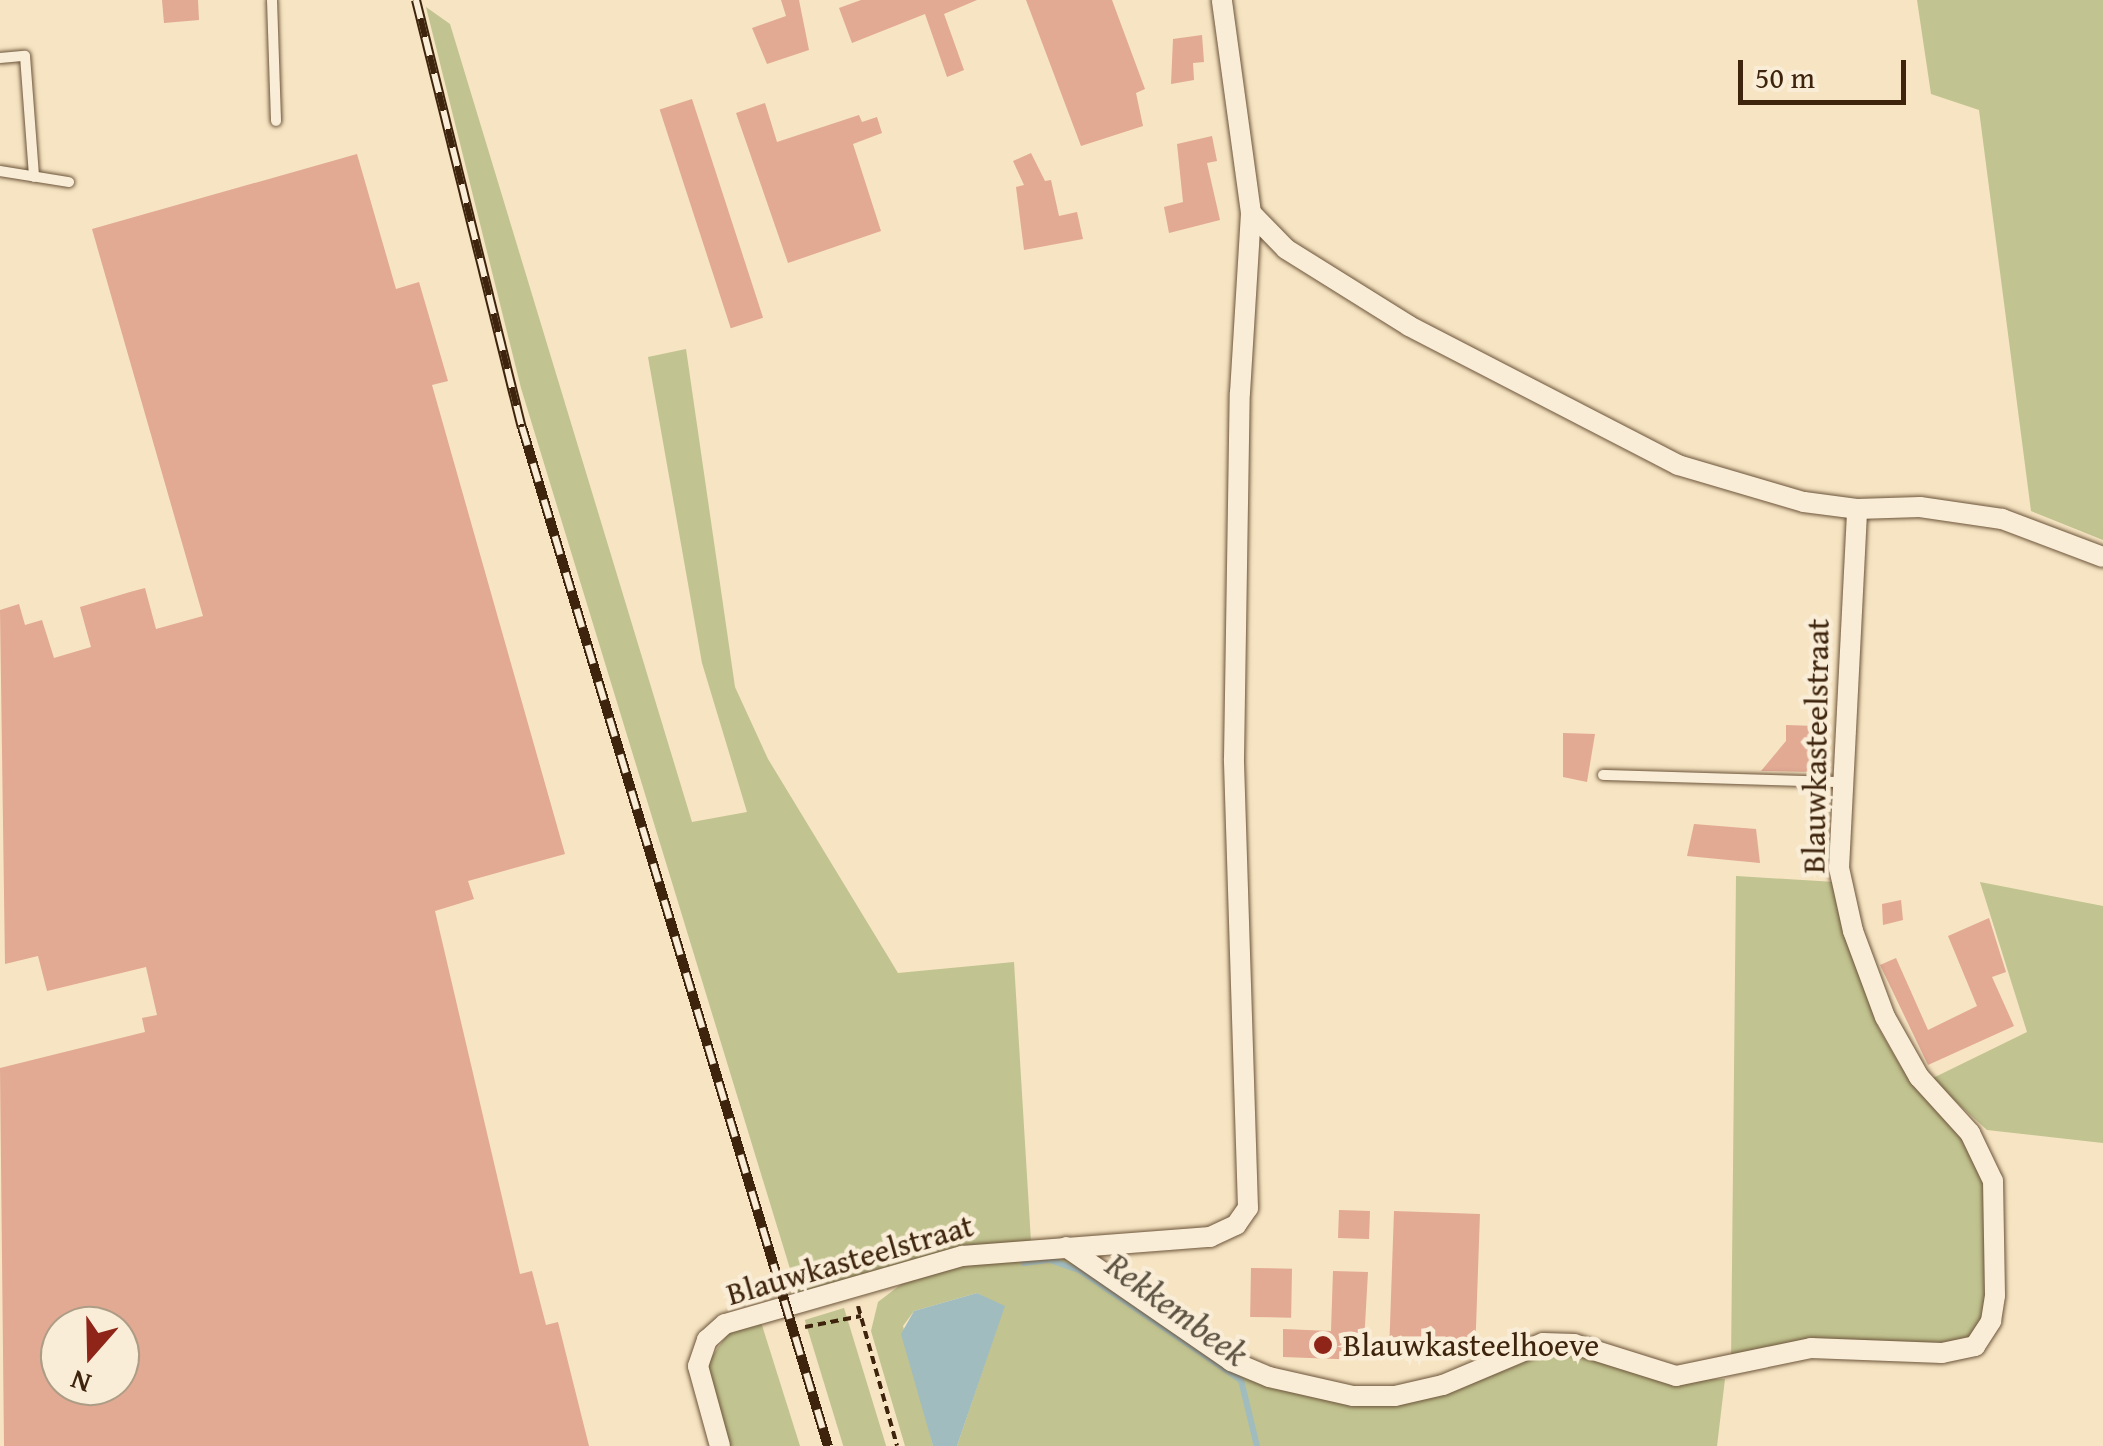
<!DOCTYPE html>
<html>
<head>
<meta charset="utf-8">
<style>
	body { margin:0 }
	#map { position:relative; width:2103px; height:1446px; overflow:hidden; background:#f6e4c2; font-family:"Gentium Book Plus",serif }
	div>[style] { position:absolute }
	[style*='--x'] { left:calc(var(--x)*1px); top:calc(var(--y)*1px); width:calc(var(--w)*1px); rotate:calc(var(--a)*1deg) }
	.green>* { inset:0; background:#c1c390; transform-origin:0 0 }
	.water>* { inset:0; background:#a1bcbe }
	.stream>* { height:6px; margin:-3px; padding:0 3px; transform-origin:3px; border-radius:3px; background:#a1bcbe }
	.building>* { inset:0; background:#e2a993; transform-origin:0 0 }
	.path>* { height:4px; margin-top:-2px; transform-origin:0; background:repeating-linear-gradient(90deg,#3e240d 0 8px,transparent 0 13px) }
	.roads { filter:drop-shadow(0 0 2px #6c543a) drop-shadow(0 0 2px #6c543a) }
	.service>* { height:10px; margin:-5px; padding:0 5px; transform-origin:5px; border-radius:5px; background:#f9edd7 }
	.minor>* { height:20px; margin:-10px; padding:0 10px; transform-origin:10px; border-radius:10px; background:#f9edd7 }
	.rail>* { height:10px; margin-top:-5px; transform-origin:0; background:repeating-linear-gradient(90deg,#f9edd7 0 19px,#3e240d 0 38px); box-sizing:border-box; border-block:2px solid #3e240d }
	.dots>* { width:28px; height:28px; translate:-50% -50%; box-sizing:border-box; border:5px solid #f9edd7; border-radius:50% }
	span { translate:-50% -50%; white-space:nowrap; text-align:center; line-height:1.15; -webkit-text-stroke:9px #f9edd7; paint-order:stroke }
	.street-label { font-size:32px; color:#3e240d }
	.poi-label { font-size:32px; color:#3e240d }
	.left { translate:0 -50%; text-align:left }
	.water-label { font-size:35px; color:#5c5242; font-style:italic }
	.north { position:absolute; left:40px; top:1306px; width:100px; height:100px; box-sizing:border-box; background:#f9edd7; border:2px solid #ae9d86; border-radius:50%; rotate:200deg; font-size:28px; font-weight:700; line-height:40px; text-align:center; color:#3e240d }
	.north::after { content:''; display:block; margin:auto; width:35px; height:45px; background:#8f2418; clip-path:polygon(50% 0,100% 100%,50% 72%,0 100%) }
	.scale { position:absolute; left:1738px; top:60px; width:168px; height:45px; box-sizing:border-box; border:5px solid #3e240d; border-top:0; padding-left:12px; font-size:30px; line-height:35px; white-space:nowrap; color:#3e240d; -webkit-text-stroke:8px #f9edd7; paint-order:stroke }
</style>
</head>
<body>
<div id="map">
	<div class="green">
		<i style="clip-path:polygon(1917px 0,2103px 0,2103px 540px,2031px 511px,1979px 110px,1931px 94px)"></i>
		<i style="clip-path:polygon(426px 7px,450px 24px,692px 822px,747px 812px,702px 663px,648px 357px,686px 349px,735px 687px,768px 759px,898px 973px,1014px 962px,1031px 1242px,798px 1295px,521px 388px)"></i>
		<i style="clip-path:polygon(1736px 876px,1835px 882px,1878px 1027px,1900px 1065px,1962px 1131px,1986px 1177px,1985px 1321px,1965px 1346px,1731px 1364px)"></i>
		<i style="clip-path:polygon(1980px 882px,2103px 906px,2103px 1143px,1987px 1130px,1931px 1079px,2027px 1032px)"></i>
		<i style="clip-path:polygon(1060px 1253px,1270px 1388px,1362px 1404px,1551px 1347px,1665px 1380px,1725px 1379px,1717px 1446px,957px 1446px,1004px 1307px,977px 1293px,914px 1311px,903px 1326px,933px 1446px,905px 1446px,871px 1331px,878px 1302px,908px 1279px,983px 1258px)"></i>
		<i style="left:844px;top:1308px;width:144px;height:41px;rotate:73deg"></i>
		<i style="clip-path:polygon(761px 1322px,800px 1446px,725px 1446px,704px 1368px,729px 1332px)"></i>
	</div>
	<div class="water">
		<i style="clip-path:polygon(977px 1293px,1005px 1306px,957px 1446px,933px 1446px,901px 1334px,914px 1311px)"></i>
	</div>
	<div class="stream">
		<i style="--x:1024;--y:1263;--w:26;--a:-7"></i>
		<i style="--x:1050;--y:1260;--w:31;--a:19"></i>
		<i style="--x:1079;--y:1270;--w:196;--a:34.2"></i>
		<i style="--x:1241;--y:1380;--w:68;--a:76.4"></i>
	</div>
	<div class="building">
		<i style="clip-path:polygon(162px 0,198px 0,199px 20px,164px 23px)"></i>
		<i style="clip-path:polygon(781px 0,799px 0,809px 50px,767px 64px,752px 28px,786px 16px)"></i>
		<i style="clip-path:polygon(861px 0,977px 0,944px 14px,964px 70px,947px 77px,925px 14px,852px 43px,839px 8px)"></i>
		<i style="clip-path:polygon(1026px 0,1112px 0,1145px 89px,1136px 93px,1143px 126px,1081px 146px)"></i>
		<i style="clip-path:polygon(1202px 35px,1204px 62px,1193px 63px,1194px 80px,1171px 84px,1173px 39px)"></i>
		<i style="left:692px;top:99px;width:230px;height:34px;rotate:72deg"></i>
		<i style="clip-path:polygon(765px 103px,777px 142px,859px 115px,862px 122px,877px 117px,882px 133px,853px 144px,881px 231px,788px 263px,736px 113px)"></i>
		<i style="clip-path:polygon(1212px 136px,1217px 161px,1207px 163px,1220px 220px,1169px 233px,1164px 207px,1183px 202px,1177px 144px)"></i>
		<i style="clip-path:polygon(1031px 153px,1045px 181px,1051px 180px,1059px 216px,1077px 212px,1083px 239px,1024px 250px,1016px 187px,1024px 185px,1013px 161px)"></i>
		<i style="clip-path:polygon(evenodd,357px 154px,396px 289px,419px 282px,448px 381px,432px 385px,565px 854px,468px 881px,474px 899px,435px 911px,520px 1274px,532px 1271px,546px 1325px,558px 1322px,589px 1446px,4px 1446px,0 1068px,145px 1032px,142px 1018px,157px 1015px,146px 967px,47px 991px,38px 956px,5px 964px,0 610px,19px 604px,25px 625px,42px 620px,54px 658px,91px 647px,80px 607px,130px 592px,145px 588px,156px 629px,203px 616px,92px 229px,357px 154px,60px 1326px,120px 1326px,120px 1386px,60px 1386px,60px 1326px)"></i>
		<i style="clip-path:polygon(1786px 725px,1815px 726px,1814px 772px,1761px 771px,1786px 741px)"></i>
		<i style="clip-path:polygon(1563px 733px,1595px 734px,1587px 782px,1563px 777px)"></i>
		<i style="clip-path:polygon(1694px 824px,1756px 829px,1760px 863px,1687px 856px)"></i>
		<i style="clip-path:polygon(1901px 900px,1903px 920px,1883px 925px,1882px 904px)"></i>
		<i style="clip-path:polygon(1989px 918px,2006px 972px,1992px 977px,2014px 1026px,1928px 1065px,1880px 965px,1896px 958px,1928px 1030px,1977px 1006px,1948px 936px)"></i>
		<i style="left:1339px;top:1210px;width:31px;height:28px;rotate:2deg"></i>
		<i style="left:1394px;top:1211px;width:86px;height:135px;rotate:2deg"></i>
		<i style="left:1251px;top:1268px;width:41px;height:49px;rotate:1deg"></i>
		<i style="clip-path:polygon(1333px 1271px,1368px 1272px,1363px 1360px,1283px 1357px,1283px 1329px,1331px 1331px)"></i>
	</div>
	<div class="path">
		<i style="--x:858;--y:1306;--w:145;--a:74.4"></i>
		<i style="--x:805;--y:1327;--w:57;--a:-11.1"></i>
	</div>
	<div class="roads">
		<div class="service">
			<i style="--x:272;--y:0;--w:121;--a:88.1"></i>
			<i style="--x:0;--y:58;--w:25;--a:-5"></i>
			<i style="--x:25;--y:56;--w:121;--a:85.7"></i>
			<i style="--x:0;--y:171;--w:70;--a:9.1"></i>
			<i style="--x:1603;--y:775;--w:237;--a:1.7"></i>
		</div>
		<div class="minor">
			<i style="--x:1251;--y:213;--w:50;--a:45.8"></i>
			<i style="--x:1286;--y:249;--w:145;--a:32"></i>
			<i style="--x:1409;--y:326;--w:303;--a:27.3"></i>
			<i style="--x:1678;--y:465;--w:131;--a:16.4"></i>
			<i style="--x:1804;--y:502;--w:53;--a:7.5"></i>
			<i style="--x:1857;--y:509;--w:63;--a:-1.8"></i>
			<i style="--x:1920;--y:507;--w:83;--a:8.3"></i>
			<i style="--x:2002;--y:519;--w:108;--a:20.6"></i>
			<i style="--x:1066;--y:1247;--w:201;--a:34.6"></i>
			<i style="--x:1231;--y:1361;--w:41;--a:22.8"></i>
			<i style="--x:1269;--y:1377;--w:86;--a:12.7"></i>
			<i style="--x:1353;--y:1396;--w:42;--a:0"></i>
			<i style="--x:1395;--y:1396;--w:49;--a:-12.9"></i>
			<i style="--x:1443;--y:1385;--w:108;--a:-22.8"></i>
			<i style="--x:1543;--y:1343;--w:31;--a:2"></i>
			<i style="--x:1574;--y:1344;--w:107;--a:17.4"></i>
			<i style="--x:1676;--y:1376;--w:138;--a:-11.7"></i>
			<i style="--x:1811;--y:1348;--w:131;--a:2.2"></i>
			<i style="--x:1942;--y:1353;--w:34;--a:-12"></i>
			<i style="--x:1975;--y:1346;--w:30;--a:-57"></i>
			<i style="--x:1991;--y:1321;--w:26;--a:-81"></i>
			<i style="--x:1995;--y:1295;--w:114;--a:-91"></i>
			<i style="--x:1993;--y:1181;--w:53;--a:-115.6"></i>
			<i style="--x:1970;--y:1133;--w:76;--a:-132.3"></i>
			<i style="--x:1919;--y:1077;--w:69;--a:-119.5"></i>
			<i style="--x:1885;--y:1017;--w:92;--a:-110.4"></i>
			<i style="--x:1853;--y:931;--w:65;--a:-102.5"></i>
			<i style="--x:1839;--y:868;--w:359;--a:-87.1"></i>
			<i style="--x:720;--y:1446;--w:83;--a:-105.4"></i>
			<i style="--x:698;--y:1366;--w:28;--a:-71"></i>
			<i style="--x:707;--y:1340;--w:24;--a:-42"></i>
			<i style="--x:725;--y:1324;--w:247;--a:-16"></i>
			<i style="--x:962;--y:1256;--w:249;--a:-4.4"></i>
			<i style="--x:1210;--y:1237;--w:29;--a:-25"></i>
			<i style="--x:1236;--y:1225;--w:21;--a:-55"></i>
			<i style="--x:1248;--y:1208;--w:450;--a:-91.8"></i>
			<i style="--x:1234;--y:758;--w:365;--a:-89.1"></i>
			<i style="--x:1240;--y:393;--w:180;--a:-86.5"></i>
			<i style="--x:1251;--y:213;--w:215;--a:-97.8"></i>
		</div>
	</div>
	<div class="rail">
		<i style="--x:416;--y:0;--w:440;--a:76.1"></i>
		<i style="--x:522;--y:427;--w:1064;--a:73.29"></i>
	</div>
	<div class="dots">
		<i style="left:1323px;top:1345px;background:#8f2418"></i>
	</div>
	<div class="street-label">
		<span style="left:1816px;top:746px;rotate:-89deg">Blauwkasteelstraat</span>
		<span style="left:850px;top:1260px;rotate:-16deg">Blauwkasteelstraat</span>
	</div>
	<div class="poi-label">
		<span class="left" style="left:1343px;top:1345px">Blauwkasteelhoeve</span>
	</div>
	<div class="water-label">
		<span style="left:1177px;top:1309px;rotate:36deg">Rekkembeek</span>
	</div>
	<div class="north">N</div>
	<div class="scale">50 m</div>
</div>
</body>
</html>
